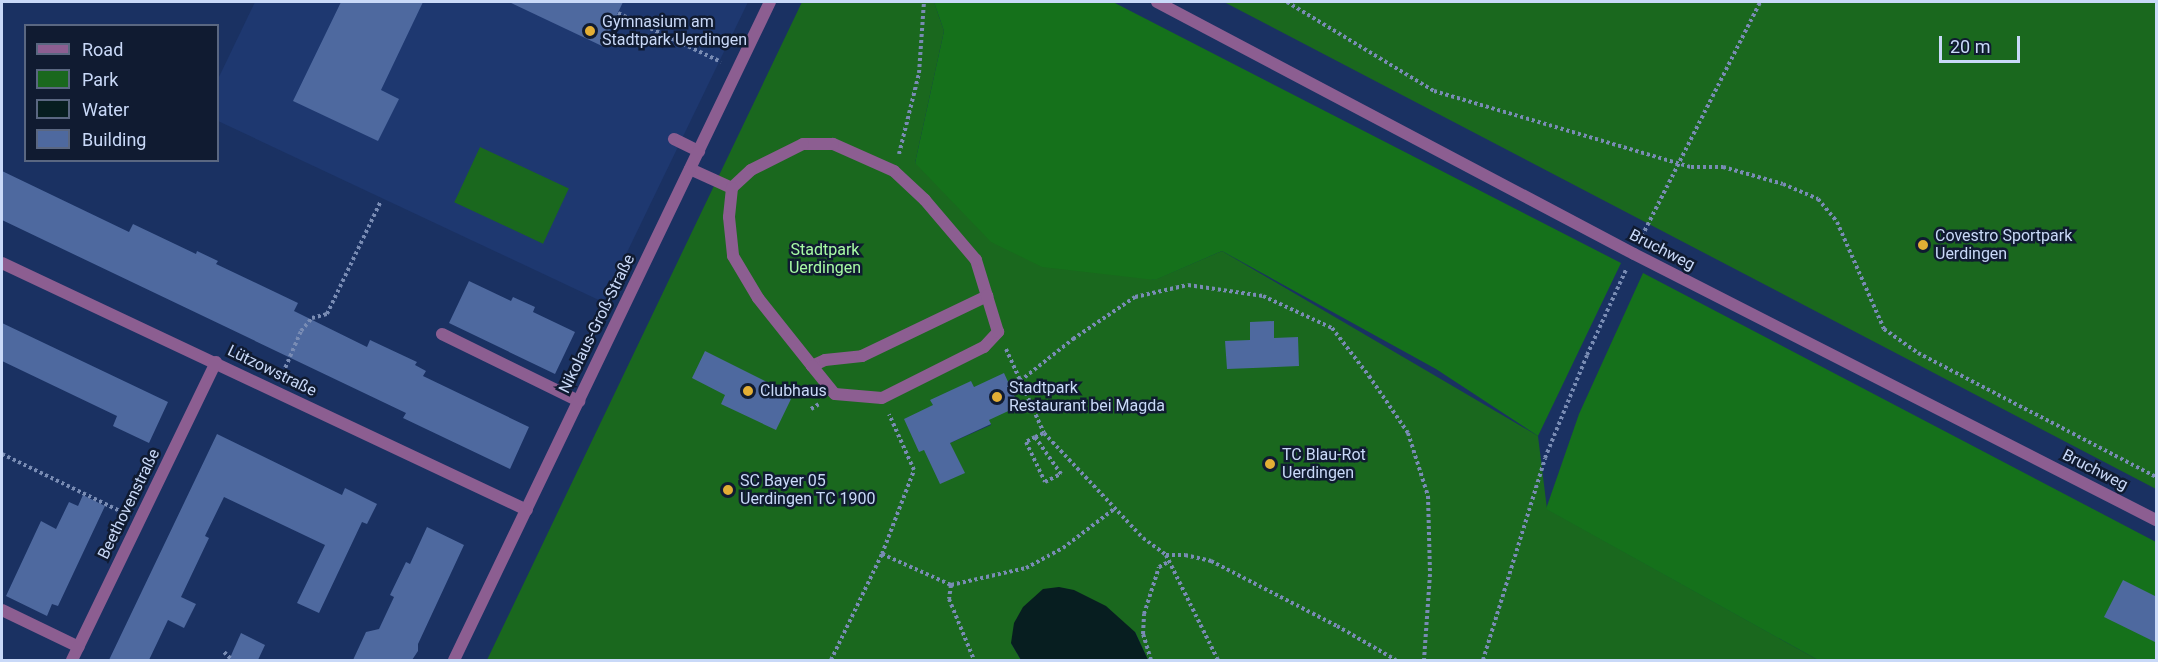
<!DOCTYPE html>
<html>
<head>
<meta charset="utf-8">
<style>
	body { margin:0 }
	#map { position:relative; width:2158px; height:662px; overflow:hidden; background:#1a3162; font-family:Roboto,sans-serif }
	div>[style] { position:absolute }
	[style*='--x'] { left:calc(var(--x)*1px); top:calc(var(--y)*1px); width:calc(var(--w)*1px); rotate:calc(var(--a)*1deg) }
	.built>* { inset:0; background:#1e3870 }
	.green>* { inset:0; background:#1a681e; transform-origin:0 0 }
	.forest>* { inset:0; background:#15711b }
	.water>* { inset:0; background:#071e20 }
	.building>* { inset:0; background:#4e699f }
	.path>* { height:4px; margin-top:-2px; transform-origin:0; background:repeating-linear-gradient(90deg,#798cb4 0 3px,transparent 0 6px) }
	.lane>* { height:12px; margin:-6px; padding:0 6px; transform-origin:6px; border-radius:6px; background:#8c5e91 }
	.street>* { height:12px; margin:-6px; padding:0 6px; transform-origin:6px; border-radius:6px; background:#8c5e91 }
	.dots>* { width:16px; height:16px; translate:-50% -50%; box-sizing:border-box; border:3px solid #101b31; border-radius:50% }
	span { translate:-50% -50%; white-space:nowrap; text-align:center; line-height:1.15; -webkit-text-stroke:5px #101b31; paint-order:stroke }
	.poi-label { font-size:16px; color:#c9d9f8 }
	.left { translate:0 -50%; text-align:left }
	.park-label { font-size:16px; color:#a8fba5 }
	.street-label { font-size:16px; color:#c9d9f8 }
	.frame { position:absolute; inset:0; border:3px solid #c9d9f8; pointer-events:none }
	.legend { position:absolute; left:24px; top:24px; width:195px; height:138px; box-sizing:border-box; background:#101b31; border:2px solid #5a6781; margin:0; padding:8px 10px; list-style:none; font-size:18px; color:#c9d9f8 }
	.legend li { display:flex; align-items:center; gap:12px; height:30px }
	.legend b { width:30px; border:2px solid #5a6781 }
	.scale { position:absolute; left:1939px; top:36px; width:81px; height:27px; box-sizing:border-box; border:3px solid #c9d9f8; border-top:0; padding-left:8px; font-size:18px; line-height:21px; white-space:nowrap; color:#c9d9f8; -webkit-text-stroke:4px #101b31; paint-order:stroke }
</style>
</head>
<body>
<div id="map">
	<div class="built">
		<i style="clip-path:polygon(255px 2px,748px 2px,603px 302px,218px 121px,218px 79px)"></i>
	</div>
	<div class="green">
		<i style="clip-path:polygon(evenodd,802px 2px,934px 2px,944px 31px,915px 163px,1154px 280px,1222px 251px,1538px 436px,1547px 509px,1818px 660px,1148px 660px,1135px 632px,1011px 643px,1021px 660px,487px 660px,802px 2px,931px 400px,991px 424px,991px 425px,950px 443px,931px 400px)"></i>
		<i style="clip-path:polygon(1224px 2px,2156px 2px,2156px 489px)"></i>
		<i style="left:480px;top:147px;width:98px;height:61px;rotate:25deg"></i>
	</div>
	<div class="forest">
		<i style="clip-path:polygon(934px 2px,1113px 2px,1621px 263px,1538px 436px,1436px 369px,1222px 251px,1155px 280px,1042px 267px,991px 242px,915px 163px,944px 31px)"></i>
		<i style="clip-path:polygon(1643px 273px,2156px 542px,2156px 660px,1818px 660px,1546px 509px,1579px 414px)"></i>
	</div>
	<div class="water">
		<i style="clip-path:polygon(1059px 587px,1074px 590px,1106px 606px,1135px 632px,1148px 660px,1021px 660px,1011px 643px,1014px 623px,1023px 607px,1043px 589px)"></i>
	</div>
	<div class="building">
		<i style="clip-path:polygon(341px 2px,423px 2px,381px 90px,399px 99px,378px 141px,293px 101px)"></i>
		<i style="clip-path:polygon(509px 2px,623px 2px,602px 46px)"></i>
		<i style="clip-path:polygon(2px 171px,129px 232px,133px 224px,196px 254px,197px 251px,218px 261px,216px 264px,298px 303px,294px 311px,367px 347px,370px 340px,417px 362px,415px 365px,426px 371px,423px 376px,529px 427px,510px 469px,403px 418px,406px 413px,2px 220px)"></i>
		<i style="clip-path:polygon(469px 281px,511px 301px,513px 297px,535px 307px,533px 312px,575px 332px,555px 374px,449px 323px)"></i>
		<i style="clip-path:polygon(1274px 321px,1274px 338px,1298px 337px,1299px 366px,1227px 369px,1225px 341px,1250px 340px,1250px 322px)"></i>
		<i style="clip-path:polygon(2px 323px,168px 402px,149px 443px,113px 426px,117px 416px,2px 361px)"></i>
		<i style="clip-path:polygon(705px 351px,779px 388px,777px 392px,791px 399px,776px 430px,721px 404px,725px 395px,692px 378px)"></i>
		<i style="clip-path:polygon(1004px 373px,1019px 406px,989px 420px,991px 424px,950px 443px,965px 473px,940px 484px,924px 450px,919px 452px,904px 419px,933px 405px,930px 400px,971px 381px,974px 387px)"></i>
		<i style="clip-path:polygon(217px 434px,342px 495px,345px 488px,377px 504px,367px 524px,362px 522px,319px 613px,297px 603px,325px 545px,224px 497px,205px 536px,209px 538px,181px 597px,196px 604px,184px 628px,168px 620px,149px 660px,109px 660px)"></i>
		<i style="clip-path:polygon(83px 495px,105px 506px,58px 606px,52px 604px,47px 616px,6px 596px,41px 521px,56px 529px,69px 502px,78px 506px)"></i>
		<i style="clip-path:polygon(427px 527px,464px 545px,418px 644px,418px 651px,412px 660px,353px 660px,366px 632px,379px 629px,394px 597px,390px 595px,406px 562px,410px 564px)"></i>
		<i style="clip-path:polygon(2123px 580px,2157px 597px,2157px 643px,2104px 617px)"></i>
		<i style="clip-path:polygon(241px 633px,265px 645px,258px 660px,229px 660px)"></i>
	</div>
	<div class="path">
		<i style="--x:1287;--y:2;--w:172;--a:31.2"></i>
		<i style="--x:1434;--y:91;--w:268;--a:16.5"></i>
		<i style="--x:1691;--y:167;--w:32;--a:0"></i>
		<i style="--x:1723;--y:167;--w:62;--a:15.8"></i>
		<i style="--x:1783;--y:184;--w:38;--a:23"></i>
		<i style="--x:1818;--y:199;--w:30;--a:50"></i>
		<i style="--x:1837;--y:222;--w:117;--a:66.3"></i>
		<i style="--x:1884;--y:329;--w:42;--a:35.2"></i>
		<i style="--x:1918;--y:353;--w:268;--a:27.5"></i>
		<i style="--x:618;--y:13;--w:114;--a:25.4"></i>
		<i style="--x:899;--y:154;--w:83;--a:-76.1"></i>
		<i style="--x:919;--y:73;--w:71;--a:-86"></i>
		<i style="--x:1642;--y:236;--w:262;--a:-63.2"></i>
		<i style="--x:1006;--y:349;--w:92;--a:65.7"></i>
		<i style="--x:1044;--y:433;--w:144;--a:46.7"></i>
		<i style="--x:1143;--y:538;--w:29;--a:36"></i>
		<i style="--x:1166;--y:555;--w:117;--a:63.7"></i>
		<i style="--x:283;--y:373;--w:46;--a:-66.8"></i>
		<i style="--x:301;--y:331;--w:17;--a:-50"></i>
		<i style="--x:312;--y:318;--w:16;--a:-15"></i>
		<i style="--x:327;--y:314;--w:125;--a:-64.5"></i>
		<i style="--x:1020;--y:381;--w:68;--a:-38.4"></i>
		<i style="--x:1073;--y:339;--w:75;--a:-34.1"></i>
		<i style="--x:1135;--y:297;--w:54;--a:-12.8"></i>
		<i style="--x:1188;--y:285;--w:76;--a:8.3"></i>
		<i style="--x:1263;--y:296;--w:76;--a:24.9"></i>
		<i style="--x:1332;--y:328;--w:61;--a:52.4"></i>
		<i style="--x:1369;--y:376;--w:69;--a:55.6"></i>
		<i style="--x:1408;--y:433;--w:66;--a:72.4"></i>
		<i style="--x:1428;--y:496;--w:78;--a:88.5"></i>
		<i style="--x:1430;--y:574;--w:86;--a:94"></i>
		<i style="--x:811;--y:409;--w:9;--a:-32"></i>
		<i style="--x:1035;--y:437;--w:10;--a:151"></i>
		<i style="--x:1026;--y:442;--w:44;--a:64.6"></i>
		<i style="--x:1045;--y:482;--w:18;--a:-27"></i>
		<i style="--x:1061;--y:474;--w:45;--a:-125.1"></i>
		<i style="--x:1035;--y:437;--w:10;--a:-24"></i>
		<i style="--x:2;--y:454;--w:133;--a:25.8"></i>
		<i style="--x:882;--y:554;--w:76;--a:24.2"></i>
		<i style="--x:951;--y:585;--w:77;--a:-12.8"></i>
		<i style="--x:1026;--y:568;--w:42;--a:-28.4"></i>
		<i style="--x:1063;--y:548;--w:64;--a:-37.4"></i>
		<i style="--x:1166;--y:555;--w:19;--a:0"></i>
		<i style="--x:1185;--y:555;--w:27;--a:13"></i>
		<i style="--x:1211;--y:561;--w:142;--a:27.3"></i>
		<i style="--x:1337;--y:626;--w:68;--a:30"></i>
		<i style="--x:951;--y:585;--w:14;--a:98"></i>
		<i style="--x:949;--y:599;--w:66;--a:67.7"></i>
		<i style="--x:224;--y:652;--w:11;--a:45"></i>
		<i style="--x:831;--y:660;--w:118;--a:-64.3"></i>
		<i style="--x:882;--y:554;--w:90;--a:-69.1"></i>
		<i style="--x:914;--y:470;--w:61;--a:-114.1"></i>
		<i style="--x:1151;--y:660;--w:27;--a:-107"></i>
		<i style="--x:1143;--y:634;--w:20;--a:-87"></i>
		<i style="--x:1144;--y:614;--w:49;--a:-72.3"></i>
		<i style="--x:1159;--y:567;--w:10;--a:-29"></i>
		<i style="--x:1483;--y:660;--w:211;--a:-72.9"></i>
		<i style="--x:1545;--y:458;--w:111;--a:-67.8"></i>
		<i style="--x:1587;--y:355;--w:94;--a:-65.4"></i>
	</div>
	<div class="lane">
		<i style="--x:1157;--y:2;--w:539;--a:27.85"></i>
		<i style="--x:1634;--y:254;--w:586;--a:27"></i>
		<i style="--x:674;--y:139;--w:28;--a:26"></i>
		<i style="--x:690;--y:169;--w:46;--a:24.3"></i>
		<i style="--x:442;--y:334;--w:153;--a:26.1"></i>
		<i style="--x:812;--y:366;--w:14;--a:-25"></i>
		<i style="--x:825;--y:360;--w:37;--a:-6"></i>
		<i style="--x:862;--y:356;--w:139;--a:-25.6"></i>
		<i style="--x:987;--y:296;--w:38;--a:-107"></i>
		<i style="--x:976;--y:260;--w:79;--a:-130.4"></i>
		<i style="--x:925;--y:200;--w:42;--a:-136.9"></i>
		<i style="--x:894;--y:171;--w:67;--a:-156.1"></i>
		<i style="--x:833;--y:144;--w:30;--a:180"></i>
		<i style="--x:803;--y:144;--w:58;--a:153.4"></i>
		<i style="--x:751;--y:170;--w:26;--a:137"></i>
		<i style="--x:732;--y:188;--w:29;--a:96"></i>
		<i style="--x:729;--y:217;--w:39;--a:84"></i>
		<i style="--x:733;--y:256;--w:49;--a:59.2"></i>
		<i style="--x:758;--y:298;--w:87;--a:51.5"></i>
		<i style="--x:812;--y:366;--w:36;--a:51"></i>
		<i style="--x:835;--y:394;--w:47;--a:4.9"></i>
		<i style="--x:882;--y:398;--w:114;--a:-26.6"></i>
		<i style="--x:984;--y:347;--w:21;--a:-47"></i>
		<i style="--x:998;--y:332;--w:38;--a:-107"></i>
	</div>
	<div class="street">
		<i style="--x:2;--y:263;--w:580;--a:25.2"></i>
		<i style="--x:2;--y:610;--w:85;--a:25.7"></i>
		<i style="--x:72;--y:660;--w:331;--a:-64.2"></i>
		<i style="--x:454;--y:660;--w:730;--a:-64.35"></i>
	</div>
	<div class="dots">
		<i style="left:590px;top:31px;background:#e3ae35"></i>
		<i style="left:1923px;top:245px;background:#e3ae35"></i>
		<i style="left:748px;top:391px;background:#e3ae35"></i>
		<i style="left:997px;top:397px;background:#e3ae35"></i>
		<i style="left:1270px;top:464px;background:#e3ae35"></i>
		<i style="left:728px;top:490px;background:#e3ae35"></i>
	</div>
	<div class="poi-label">
		<span class="left" style="left:602px;top:31px">Gymnasium am<br>Stadtpark Uerdingen</span>
		<span class="left" style="left:1935px;top:245px">Covestro Sportpark<br>Uerdingen</span>
		<span class="left" style="left:1009px;top:397px">Stadtpark<br>Restaurant bei Magda</span>
		<span class="left" style="left:760px;top:391px">Clubhaus</span>
		<span class="left" style="left:1282px;top:464px">TC Blau-Rot<br>Uerdingen</span>
		<span class="left" style="left:740px;top:490px">SC Bayer 05<br>Uerdingen TC 1900</span>
	</div>
	<div class="park-label">
		<span style="left:825px;top:259px">Stadtpark<br>Uerdingen</span>
	</div>
	<div class="street-label">
		<span style="left:1662px;top:250px;rotate:27deg">Bruchweg</span>
		<span style="left:597px;top:324px;rotate:-64deg">Nikolaus-Groß-Straße</span>
		<span style="left:272px;top:371px;rotate:26deg">Lützowstraße</span>
		<span style="left:2095px;top:470px;rotate:27deg">Bruchweg</span>
		<span style="left:129px;top:504px;rotate:-64deg">Beethovenstraße</span>
	</div>
	<div class="frame"></div>
	<ul class="legend">
	<li><b style="height:8px;background:#8c5e91"></b>Road</li>
	<li><b style="height:16px;background:#1a681e"></b>Park</li>
	<li><b style="height:16px;background:#071e20"></b>Water</li>
	<li><b style="height:16px;background:#4e699f"></b>Building</li>
	</ul>
	<div class="scale">20 m</div>
</div>
</body>
</html>
